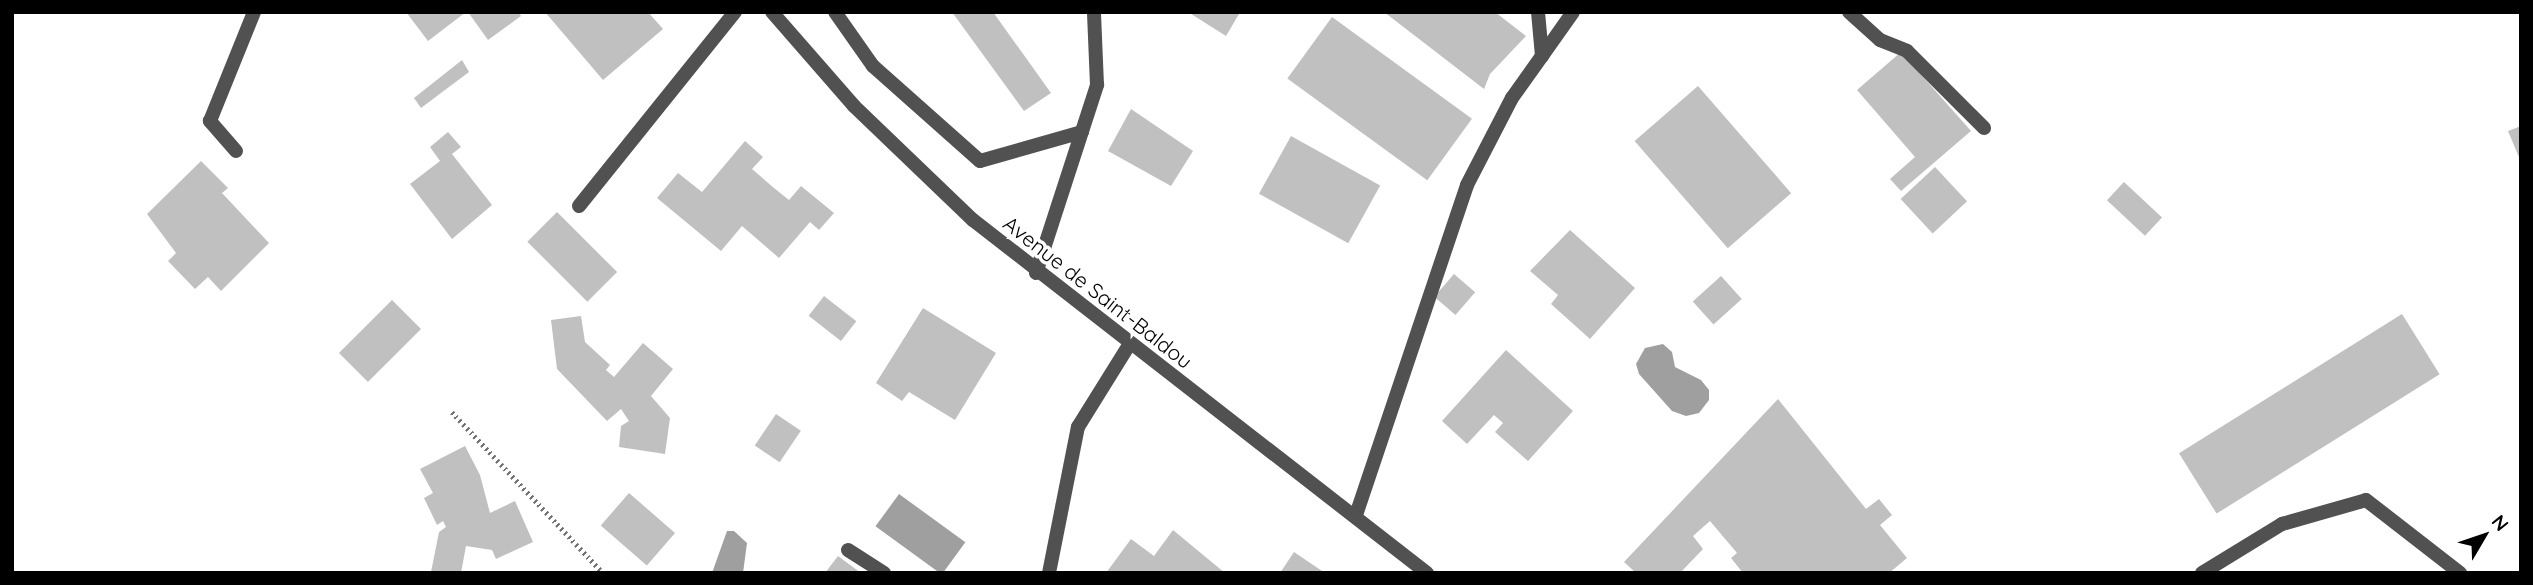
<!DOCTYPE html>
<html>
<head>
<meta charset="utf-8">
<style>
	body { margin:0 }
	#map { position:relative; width:2533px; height:585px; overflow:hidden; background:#fff; font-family:Quicksand,sans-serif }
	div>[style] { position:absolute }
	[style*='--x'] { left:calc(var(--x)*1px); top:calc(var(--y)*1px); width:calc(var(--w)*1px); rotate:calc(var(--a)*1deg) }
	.water>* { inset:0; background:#9f9f9f; transform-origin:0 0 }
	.building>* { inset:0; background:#c0c0c0; transform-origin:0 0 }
	.path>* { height:4.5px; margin-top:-2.25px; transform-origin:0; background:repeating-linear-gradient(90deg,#737373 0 2px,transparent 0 5.5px) }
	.service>* { height:14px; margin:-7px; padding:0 7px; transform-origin:7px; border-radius:7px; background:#515151 }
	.minor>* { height:14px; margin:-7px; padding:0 7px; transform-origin:7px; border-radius:7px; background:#515151 }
	.tertiary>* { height:14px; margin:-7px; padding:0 7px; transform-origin:7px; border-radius:7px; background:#515151 }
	span { translate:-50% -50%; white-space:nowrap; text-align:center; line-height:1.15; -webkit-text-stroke:7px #fff; paint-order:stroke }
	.street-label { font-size:21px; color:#000 }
	.frame { position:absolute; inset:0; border:14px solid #000; pointer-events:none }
	.north { position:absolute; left:2449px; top:501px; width:70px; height:70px; -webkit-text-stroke:5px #fff; paint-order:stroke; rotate:51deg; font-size:19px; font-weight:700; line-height:28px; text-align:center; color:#000 }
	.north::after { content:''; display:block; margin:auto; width:24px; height:32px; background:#000; clip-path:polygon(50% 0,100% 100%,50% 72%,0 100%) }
</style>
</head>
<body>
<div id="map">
	<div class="water">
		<i style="clip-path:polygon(1663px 344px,1672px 352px,1675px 367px,1701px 380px,1709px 390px,1709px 400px,1699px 413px,1686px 416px,1672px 411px,1639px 374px,1636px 364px,1645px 348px)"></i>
		<i style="left:899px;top:494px;width:82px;height:40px;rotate:36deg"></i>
		<i style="clip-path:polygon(727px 531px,734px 531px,747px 543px,743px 573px,712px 573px)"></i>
	</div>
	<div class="building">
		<i style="clip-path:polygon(406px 12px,466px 12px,428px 41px)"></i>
		<i style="clip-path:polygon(468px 12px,518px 12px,521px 16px,488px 40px)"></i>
		<i style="clip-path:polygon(545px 12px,648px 12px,663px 29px,603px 80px)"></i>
		<i style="clip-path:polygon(952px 12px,993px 12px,1051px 93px,1024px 111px)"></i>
		<i style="clip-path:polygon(1188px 12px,1236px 12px,1239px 14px,1226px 36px)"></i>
		<i style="clip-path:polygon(1384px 12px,1495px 12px,1526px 36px,1490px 74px,1484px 89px)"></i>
		<i style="left:1332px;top:17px;width:173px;height:76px;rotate:36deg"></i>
		<i style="clip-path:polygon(1901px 52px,1971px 131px,1901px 191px,1890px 179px,1915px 157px,1857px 90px)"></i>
		<i style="clip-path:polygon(462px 60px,469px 72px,421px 108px,414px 98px)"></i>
		<i style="left:1698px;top:86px;width:142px;height:84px;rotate:49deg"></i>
		<i style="clip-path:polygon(1131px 109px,1193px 151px,1171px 186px,1108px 151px)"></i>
		<i style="clip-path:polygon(2521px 126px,2521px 162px,2508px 131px)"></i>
		<i style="clip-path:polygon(448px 132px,461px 147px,452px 154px,492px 205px,452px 239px,410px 184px,440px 161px,430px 147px)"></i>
		<i style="left:1291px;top:136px;width:102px;height:66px;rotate:29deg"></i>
		<i style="clip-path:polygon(745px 141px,763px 157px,752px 169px,774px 188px,789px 200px,801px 186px,834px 213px,819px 230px,810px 222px,779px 258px,742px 226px,721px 251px,657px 198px,678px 173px,702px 192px)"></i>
		<i style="clip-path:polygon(201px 161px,228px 188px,222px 193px,269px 243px,221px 291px,208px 277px,195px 289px,168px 261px,176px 253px,147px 214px)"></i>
		<i style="left:1935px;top:167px;width:47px;height:47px;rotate:47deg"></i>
		<i style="left:2124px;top:182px;width:52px;height:25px;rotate:43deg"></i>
		<i style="left:557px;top:212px;width:85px;height:42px;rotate:45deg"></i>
		<i style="clip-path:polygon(1570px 230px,1635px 288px,1590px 339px,1551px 304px,1558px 295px,1530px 271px)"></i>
		<i style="left:1454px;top:274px;width:28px;height:30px;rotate:41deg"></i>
		<i style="left:1721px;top:276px;width:31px;height:38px;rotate:48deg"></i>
		<i style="left:824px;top:296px;width:41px;height:25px;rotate:38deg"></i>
		<i style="left:392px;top:300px;width:41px;height:75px;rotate:45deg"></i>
		<i style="clip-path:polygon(923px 308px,996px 353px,955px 420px,909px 392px,902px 401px,876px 383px)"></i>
		<i style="left:2402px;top:314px;width:71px;height:263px;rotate:58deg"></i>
		<i style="clip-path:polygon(581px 316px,585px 342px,610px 365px,606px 370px,614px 377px,643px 343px,673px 369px,651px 396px,670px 418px,665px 454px,619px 447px,621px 426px,629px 421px,621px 409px,607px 421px,557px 369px,551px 320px)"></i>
		<i style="clip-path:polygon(1506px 350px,1573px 411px,1528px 461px,1495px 432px,1503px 423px,1494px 415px,1467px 444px,1442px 421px)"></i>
		<i style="clip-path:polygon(1778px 399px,1866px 509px,1879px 499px,1892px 515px,1880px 525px,1907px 558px,1889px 573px,1743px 573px,1731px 558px,1737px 553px,1710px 521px,1693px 536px,1703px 549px,1680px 573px,1636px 573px,1624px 562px)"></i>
		<i style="left:776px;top:414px;width:30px;height:38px;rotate:34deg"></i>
		<i style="clip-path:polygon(465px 446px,480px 475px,490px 513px,515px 501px,533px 542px,496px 559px,492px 550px,466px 546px,461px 573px,431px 572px,439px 532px,446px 527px,443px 521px,437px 525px,424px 498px,433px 493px,420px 469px)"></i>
		<i style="left:629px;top:493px;width:61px;height:43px;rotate:41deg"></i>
		<i style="clip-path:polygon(1173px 530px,1225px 573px,1106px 573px,1131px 539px,1154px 556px)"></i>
		<i style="clip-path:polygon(1294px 552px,1325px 573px,1280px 573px)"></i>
		<i style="clip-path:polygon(838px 556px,861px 573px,825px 573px)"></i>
	</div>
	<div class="path">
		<i style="--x:452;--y:412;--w:221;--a:46.8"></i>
	</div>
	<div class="service">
		<i style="--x:835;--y:12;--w:66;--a:54.9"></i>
		<i style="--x:873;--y:66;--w:143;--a:41.6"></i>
		<i style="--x:980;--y:161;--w:106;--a:-15.9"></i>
		<i style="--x:1849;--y:12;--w:42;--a:42.1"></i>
		<i style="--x:1880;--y:40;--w:29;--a:22"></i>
		<i style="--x:1907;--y:51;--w:109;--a:45"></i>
		<i style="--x:1542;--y:56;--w:54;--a:-54.8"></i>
		<i style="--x:236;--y:151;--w:40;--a:-131"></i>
		<i style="--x:210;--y:121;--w:118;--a:-68"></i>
		<i style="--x:579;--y:206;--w:249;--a:-51.2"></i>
		<i style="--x:1036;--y:273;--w:198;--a:-72"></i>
		<i style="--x:1097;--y:85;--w:73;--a:-92.4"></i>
		<i style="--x:1356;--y:515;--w:348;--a:-71.4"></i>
		<i style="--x:1467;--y:185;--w:98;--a:-62.7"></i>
		<i style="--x:1512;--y:98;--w:52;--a:-54.5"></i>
		<i style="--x:1542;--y:56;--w:44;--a:-95.2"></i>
		<i style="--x:848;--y:550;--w:43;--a:32.6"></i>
		<i style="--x:2202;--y:573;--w:94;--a:-31.5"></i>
		<i style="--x:2282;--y:524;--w:87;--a:-15.9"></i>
		<i style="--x:2366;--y:500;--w:119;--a:37.8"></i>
	</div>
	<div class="minor">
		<i style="--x:1049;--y:573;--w:149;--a:-78.8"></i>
		<i style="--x:1078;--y:427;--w:97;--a:-58.1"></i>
	</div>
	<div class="tertiary">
		<i style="--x:772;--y:12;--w:125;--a:48.9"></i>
		<i style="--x:854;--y:106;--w:165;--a:43.8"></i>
		<i style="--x:973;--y:220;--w:575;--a:37.87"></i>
	</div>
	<div class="street-label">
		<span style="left:1098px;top:292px;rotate:38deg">Avenue de Saint-Baldou</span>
	</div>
	<div class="frame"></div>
	<div class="north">N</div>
</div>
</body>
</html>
